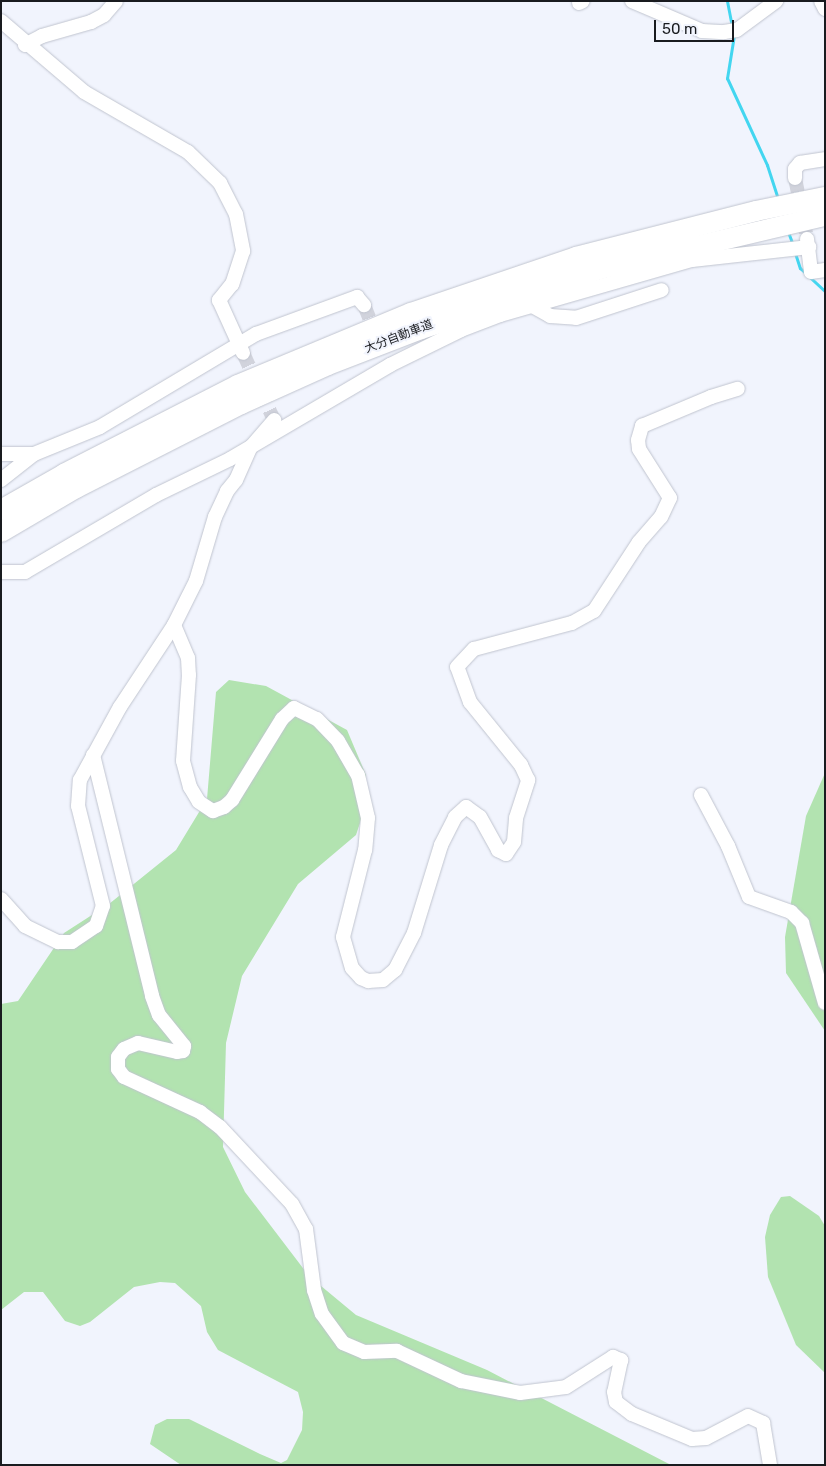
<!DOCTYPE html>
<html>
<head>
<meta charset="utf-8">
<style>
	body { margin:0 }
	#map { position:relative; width:826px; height:1466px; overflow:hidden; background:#f1f4fd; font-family:Rubik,"Noto Sans JP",sans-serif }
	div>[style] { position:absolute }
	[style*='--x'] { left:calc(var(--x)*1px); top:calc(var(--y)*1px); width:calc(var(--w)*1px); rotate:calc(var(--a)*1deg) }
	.green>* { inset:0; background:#b2e3b0 }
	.stream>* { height:3px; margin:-1.5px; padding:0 1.5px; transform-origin:1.5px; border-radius:1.5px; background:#43d6f0 }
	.minor-tunnel>* { height:14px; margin-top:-7px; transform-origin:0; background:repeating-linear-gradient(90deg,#d1d3dc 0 14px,transparent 0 21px) }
	.roads { filter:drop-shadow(0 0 1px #c0c4cf) drop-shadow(0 0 1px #c0c4cf) }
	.minor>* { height:14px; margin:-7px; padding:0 7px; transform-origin:7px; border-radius:7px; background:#fff }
	.highway>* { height:20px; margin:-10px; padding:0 10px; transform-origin:10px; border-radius:10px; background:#fff }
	span { translate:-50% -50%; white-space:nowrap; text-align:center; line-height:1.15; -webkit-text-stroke:4px #f1f4fd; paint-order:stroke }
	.street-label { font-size:12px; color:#191b1f }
	.frame { position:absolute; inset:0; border:2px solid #191b1f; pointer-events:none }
	.scale { position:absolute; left:654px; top:20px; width:80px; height:22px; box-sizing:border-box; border:2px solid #191b1f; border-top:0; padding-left:6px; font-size:15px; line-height:18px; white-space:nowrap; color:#191b1f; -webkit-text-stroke:4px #f1f4fd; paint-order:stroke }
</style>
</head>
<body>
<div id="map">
	<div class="green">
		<i style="clip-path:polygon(229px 680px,266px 686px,347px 730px,366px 775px,366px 805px,356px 835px,298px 884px,242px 976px,226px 1043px,223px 1147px,245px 1192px,309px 1276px,356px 1315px,487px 1370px,671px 1465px,181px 1465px,150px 1444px,155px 1425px,167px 1419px,189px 1419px,260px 1454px,281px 1463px,287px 1460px,302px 1430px,303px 1412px,298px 1392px,218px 1350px,207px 1332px,201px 1306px,175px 1283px,160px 1282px,134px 1287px,90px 1322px,80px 1326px,65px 1321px,43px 1292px,24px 1292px,1px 1310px,1px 1004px,18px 1001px,64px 933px,109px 904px,176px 850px,207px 799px,216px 692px)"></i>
		<i style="clip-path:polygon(825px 773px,825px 1031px,786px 973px,785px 937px,806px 816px)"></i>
		<i style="clip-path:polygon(790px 1196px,819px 1216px,825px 1226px,825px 1373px,796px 1345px,768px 1277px,765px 1237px,770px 1215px,781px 1197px)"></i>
	</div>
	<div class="stream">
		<i style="--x:727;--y:1;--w:25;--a:79"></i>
		<i style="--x:734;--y:35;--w:44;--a:99.2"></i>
		<i style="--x:727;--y:78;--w:96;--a:65.3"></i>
		<i style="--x:767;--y:165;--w:32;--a:72"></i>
		<i style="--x:788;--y:232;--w:14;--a:69"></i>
		<i style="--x:795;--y:253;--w:16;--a:72"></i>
		<i style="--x:800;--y:268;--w:34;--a:43"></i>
	</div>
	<div class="minor-tunnel">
		<i style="--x:795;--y:178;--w:61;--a:78.7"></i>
		<i style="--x:364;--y:305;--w:35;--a:68"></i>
		<i style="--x:243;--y:353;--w:74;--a:65.2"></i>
	</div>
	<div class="roads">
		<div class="minor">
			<i style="--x:632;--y:1;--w:76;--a:23.2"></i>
			<i style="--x:702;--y:31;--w:22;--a:3"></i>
			<i style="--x:724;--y:32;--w:13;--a:-9"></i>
			<i style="--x:737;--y:30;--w:49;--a:-36.6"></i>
			<i style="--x:821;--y:1;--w:9;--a:63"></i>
			<i style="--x:579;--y:3;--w:4;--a:-27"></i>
			<i style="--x:1;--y:21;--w:109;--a:40.5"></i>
			<i style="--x:84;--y:92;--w:120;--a:30"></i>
			<i style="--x:188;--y:152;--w:45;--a:44.1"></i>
			<i style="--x:220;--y:183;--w:35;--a:63"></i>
			<i style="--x:236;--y:214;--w:38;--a:79"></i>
			<i style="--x:243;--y:251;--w:35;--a:108"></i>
			<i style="--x:232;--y:284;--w:21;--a:129"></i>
			<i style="--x:219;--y:300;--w:58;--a:65.6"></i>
			<i style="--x:25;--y:45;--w:19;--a:-28"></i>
			<i style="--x:42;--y:36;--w:51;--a:-15.9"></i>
			<i style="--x:91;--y:22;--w:15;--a:-28"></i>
			<i style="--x:104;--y:15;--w:18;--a:-49"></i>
			<i style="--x:795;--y:178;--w:9;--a:-90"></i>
			<i style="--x:795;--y:169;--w:8;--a:-50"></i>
			<i style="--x:800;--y:163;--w:25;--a:-9"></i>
			<i style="--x:807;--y:239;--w:33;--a:83"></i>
			<i style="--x:811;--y:272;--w:14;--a:-8"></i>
			<i style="--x:534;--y:307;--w:18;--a:29"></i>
			<i style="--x:550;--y:316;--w:26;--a:4"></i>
			<i style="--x:576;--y:318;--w:90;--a:-18"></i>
			<i style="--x:1;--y:454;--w:33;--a:0"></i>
			<i style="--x:34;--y:454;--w:71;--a:-22.2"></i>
			<i style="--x:100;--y:427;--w:182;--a:-30.8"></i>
			<i style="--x:256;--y:334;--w:108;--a:-20.1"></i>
			<i style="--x:357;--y:297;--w:11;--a:49"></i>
			<i style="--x:1;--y:480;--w:42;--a:-38.2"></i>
			<i style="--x:1;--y:572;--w:24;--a:0"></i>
			<i style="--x:25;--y:572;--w:152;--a:-30.4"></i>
			<i style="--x:156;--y:495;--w:82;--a:-25.9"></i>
			<i style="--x:230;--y:459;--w:186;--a:-30.4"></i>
			<i style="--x:390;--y:365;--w:79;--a:-26.2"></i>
			<i style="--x:461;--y:330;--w:42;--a:-21"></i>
			<i style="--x:500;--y:315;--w:200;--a:-16"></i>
			<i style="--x:692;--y:260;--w:118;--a:-6.3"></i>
			<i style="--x:174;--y:625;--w:36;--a:67"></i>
			<i style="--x:188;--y:658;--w:17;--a:87"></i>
			<i style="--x:189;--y:675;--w:86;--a:94"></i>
			<i style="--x:183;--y:761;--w:27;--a:75"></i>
			<i style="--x:190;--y:787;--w:17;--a:59"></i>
			<i style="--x:199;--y:802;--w:17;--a:33"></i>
			<i style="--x:213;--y:811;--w:12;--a:-20"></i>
			<i style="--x:224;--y:807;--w:11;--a:-41"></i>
			<i style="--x:232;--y:800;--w:95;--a:-58.3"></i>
			<i style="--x:282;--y:719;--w:16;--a:-43"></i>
			<i style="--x:294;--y:708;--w:25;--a:26"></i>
			<i style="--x:317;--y:719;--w:30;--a:46"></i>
			<i style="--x:338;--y:741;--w:39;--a:60"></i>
			<i style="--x:358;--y:775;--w:44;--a:76.9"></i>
			<i style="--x:368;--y:818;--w:32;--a:95"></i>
			<i style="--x:365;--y:850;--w:90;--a:104.2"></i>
			<i style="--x:343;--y:937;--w:32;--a:74"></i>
			<i style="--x:352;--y:968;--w:13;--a:48"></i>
			<i style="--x:361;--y:978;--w:8;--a:23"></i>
			<i style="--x:368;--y:981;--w:15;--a:-4"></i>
			<i style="--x:383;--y:980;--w:16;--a:-40"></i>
			<i style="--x:395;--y:970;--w:42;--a:-62.8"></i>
			<i style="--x:414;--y:933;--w:92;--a:-72.9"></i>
			<i style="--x:441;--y:845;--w:31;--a:-63"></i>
			<i style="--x:455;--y:817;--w:15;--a:-42"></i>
			<i style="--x:466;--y:807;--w:17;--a:36"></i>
			<i style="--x:480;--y:817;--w:38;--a:61"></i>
			<i style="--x:498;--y:850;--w:9;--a:27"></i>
			<i style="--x:506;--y:854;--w:14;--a:-56"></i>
			<i style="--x:514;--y:842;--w:24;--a:-85"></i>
			<i style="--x:516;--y:818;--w:40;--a:-72"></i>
			<i style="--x:528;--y:780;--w:17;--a:-115"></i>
			<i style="--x:521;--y:765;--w:81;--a:-129"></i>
			<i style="--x:470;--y:702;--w:37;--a:-110"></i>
			<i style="--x:457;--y:667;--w:25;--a:-47"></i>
			<i style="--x:474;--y:649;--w:101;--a:-14.9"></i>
			<i style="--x:572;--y:623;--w:25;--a:-29"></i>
			<i style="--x:594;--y:611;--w:82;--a:-56.9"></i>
			<i style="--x:639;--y:542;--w:33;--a:-49"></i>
			<i style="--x:661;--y:517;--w:21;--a:-65"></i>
			<i style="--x:670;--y:498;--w:58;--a:-122.3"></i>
			<i style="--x:639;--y:449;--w:9;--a:-96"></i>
			<i style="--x:638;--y:440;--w:15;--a:-74"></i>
			<i style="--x:642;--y:426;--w:75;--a:-22.8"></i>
			<i style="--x:711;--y:397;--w:28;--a:-17"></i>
			<i style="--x:93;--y:755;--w:248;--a:76.2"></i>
			<i style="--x:152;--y:996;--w:20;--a:70"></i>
			<i style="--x:159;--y:1015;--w:40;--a:51"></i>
			<i style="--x:184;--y:1046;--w:5;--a:101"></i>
			<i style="--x:183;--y:1051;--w:6;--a:171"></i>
			<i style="--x:177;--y:1052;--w:40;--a:-167"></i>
			<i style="--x:138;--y:1043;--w:15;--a:157"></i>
			<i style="--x:124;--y:1049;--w:10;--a:127"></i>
			<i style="--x:118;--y:1057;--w:12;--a:90"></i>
			<i style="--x:118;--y:1069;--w:10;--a:53"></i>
			<i style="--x:124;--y:1077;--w:84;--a:24.7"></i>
			<i style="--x:200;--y:1112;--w:25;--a:37"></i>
			<i style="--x:220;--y:1127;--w:105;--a:46.9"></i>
			<i style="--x:292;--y:1204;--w:29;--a:61"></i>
			<i style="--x:306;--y:1229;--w:62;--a:82.5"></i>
			<i style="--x:314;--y:1290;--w:25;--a:72"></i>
			<i style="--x:322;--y:1314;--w:36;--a:54"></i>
			<i style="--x:343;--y:1343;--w:23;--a:23"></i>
			<i style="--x:364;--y:1352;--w:33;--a:-2"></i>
			<i style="--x:397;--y:1351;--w:71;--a:25.1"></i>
			<i style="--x:461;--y:1381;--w:60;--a:11.5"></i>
			<i style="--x:520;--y:1393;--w:46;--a:-7.4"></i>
			<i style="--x:566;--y:1387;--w:56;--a:-32.6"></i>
			<i style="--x:613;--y:1357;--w:9;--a:21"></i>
			<i style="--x:621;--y:1360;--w:33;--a:102"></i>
			<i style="--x:614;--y:1392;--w:10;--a:79"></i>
			<i style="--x:616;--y:1402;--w:20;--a:37"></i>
			<i style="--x:632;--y:1414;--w:65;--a:22.6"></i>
			<i style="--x:692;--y:1439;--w:14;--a:-4"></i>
			<i style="--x:706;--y:1438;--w:47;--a:-27.6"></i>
			<i style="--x:748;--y:1416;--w:17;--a:25"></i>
			<i style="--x:763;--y:1423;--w:43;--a:80.5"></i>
			<i style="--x:701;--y:795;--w:58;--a:62.1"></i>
			<i style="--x:728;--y:846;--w:55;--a:67.6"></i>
			<i style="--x:749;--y:897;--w:45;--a:19.7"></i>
			<i style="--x:791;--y:912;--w:16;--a:45"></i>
			<i style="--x:802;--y:923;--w:83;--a:74"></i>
			<i style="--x:1;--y:899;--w:36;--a:48"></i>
			<i style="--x:25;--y:926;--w:37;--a:26"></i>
			<i style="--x:58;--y:942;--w:14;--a:0"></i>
			<i style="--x:72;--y:942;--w:29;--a:-34"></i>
			<i style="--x:96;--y:926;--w:21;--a:-71"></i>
			<i style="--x:103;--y:906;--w:103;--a:-104"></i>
			<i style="--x:78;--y:806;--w:26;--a:-86"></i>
			<i style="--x:80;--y:780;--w:83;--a:-61.3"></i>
			<i style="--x:120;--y:707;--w:98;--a:-56.6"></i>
			<i style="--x:174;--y:625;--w:49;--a:-63.4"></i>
			<i style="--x:196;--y:581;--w:67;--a:-73.5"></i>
			<i style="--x:215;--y:517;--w:29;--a:-65"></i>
			<i style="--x:227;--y:491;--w:14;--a:-51"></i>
			<i style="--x:236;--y:480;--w:35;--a:-66"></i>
			<i style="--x:250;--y:448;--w:37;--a:-49"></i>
		</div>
		<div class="highway">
			<i style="--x:1;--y:510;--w:73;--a:-29.7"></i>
			<i style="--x:64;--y:474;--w:195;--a:-27.1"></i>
			<i style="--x:238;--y:385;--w:187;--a:-22.6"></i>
			<i style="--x:411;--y:313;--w:174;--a:-18.7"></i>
			<i style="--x:576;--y:257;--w:186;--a:-14.3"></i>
			<i style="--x:756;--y:211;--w:70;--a:-11.5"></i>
			<i style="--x:1;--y:532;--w:87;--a:-30.4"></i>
			<i style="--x:76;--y:488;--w:185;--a:-27"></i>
			<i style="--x:241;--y:404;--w:95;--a:-24.1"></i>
			<i style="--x:328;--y:365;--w:100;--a:-21.2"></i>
			<i style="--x:421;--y:329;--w:189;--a:-18.5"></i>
			<i style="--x:600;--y:269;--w:231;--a:-13.3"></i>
		</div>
	</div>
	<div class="street-label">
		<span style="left:399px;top:337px;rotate:-21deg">大分自動車道</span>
	</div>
	<div class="frame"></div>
	<div class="scale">50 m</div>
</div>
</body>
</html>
